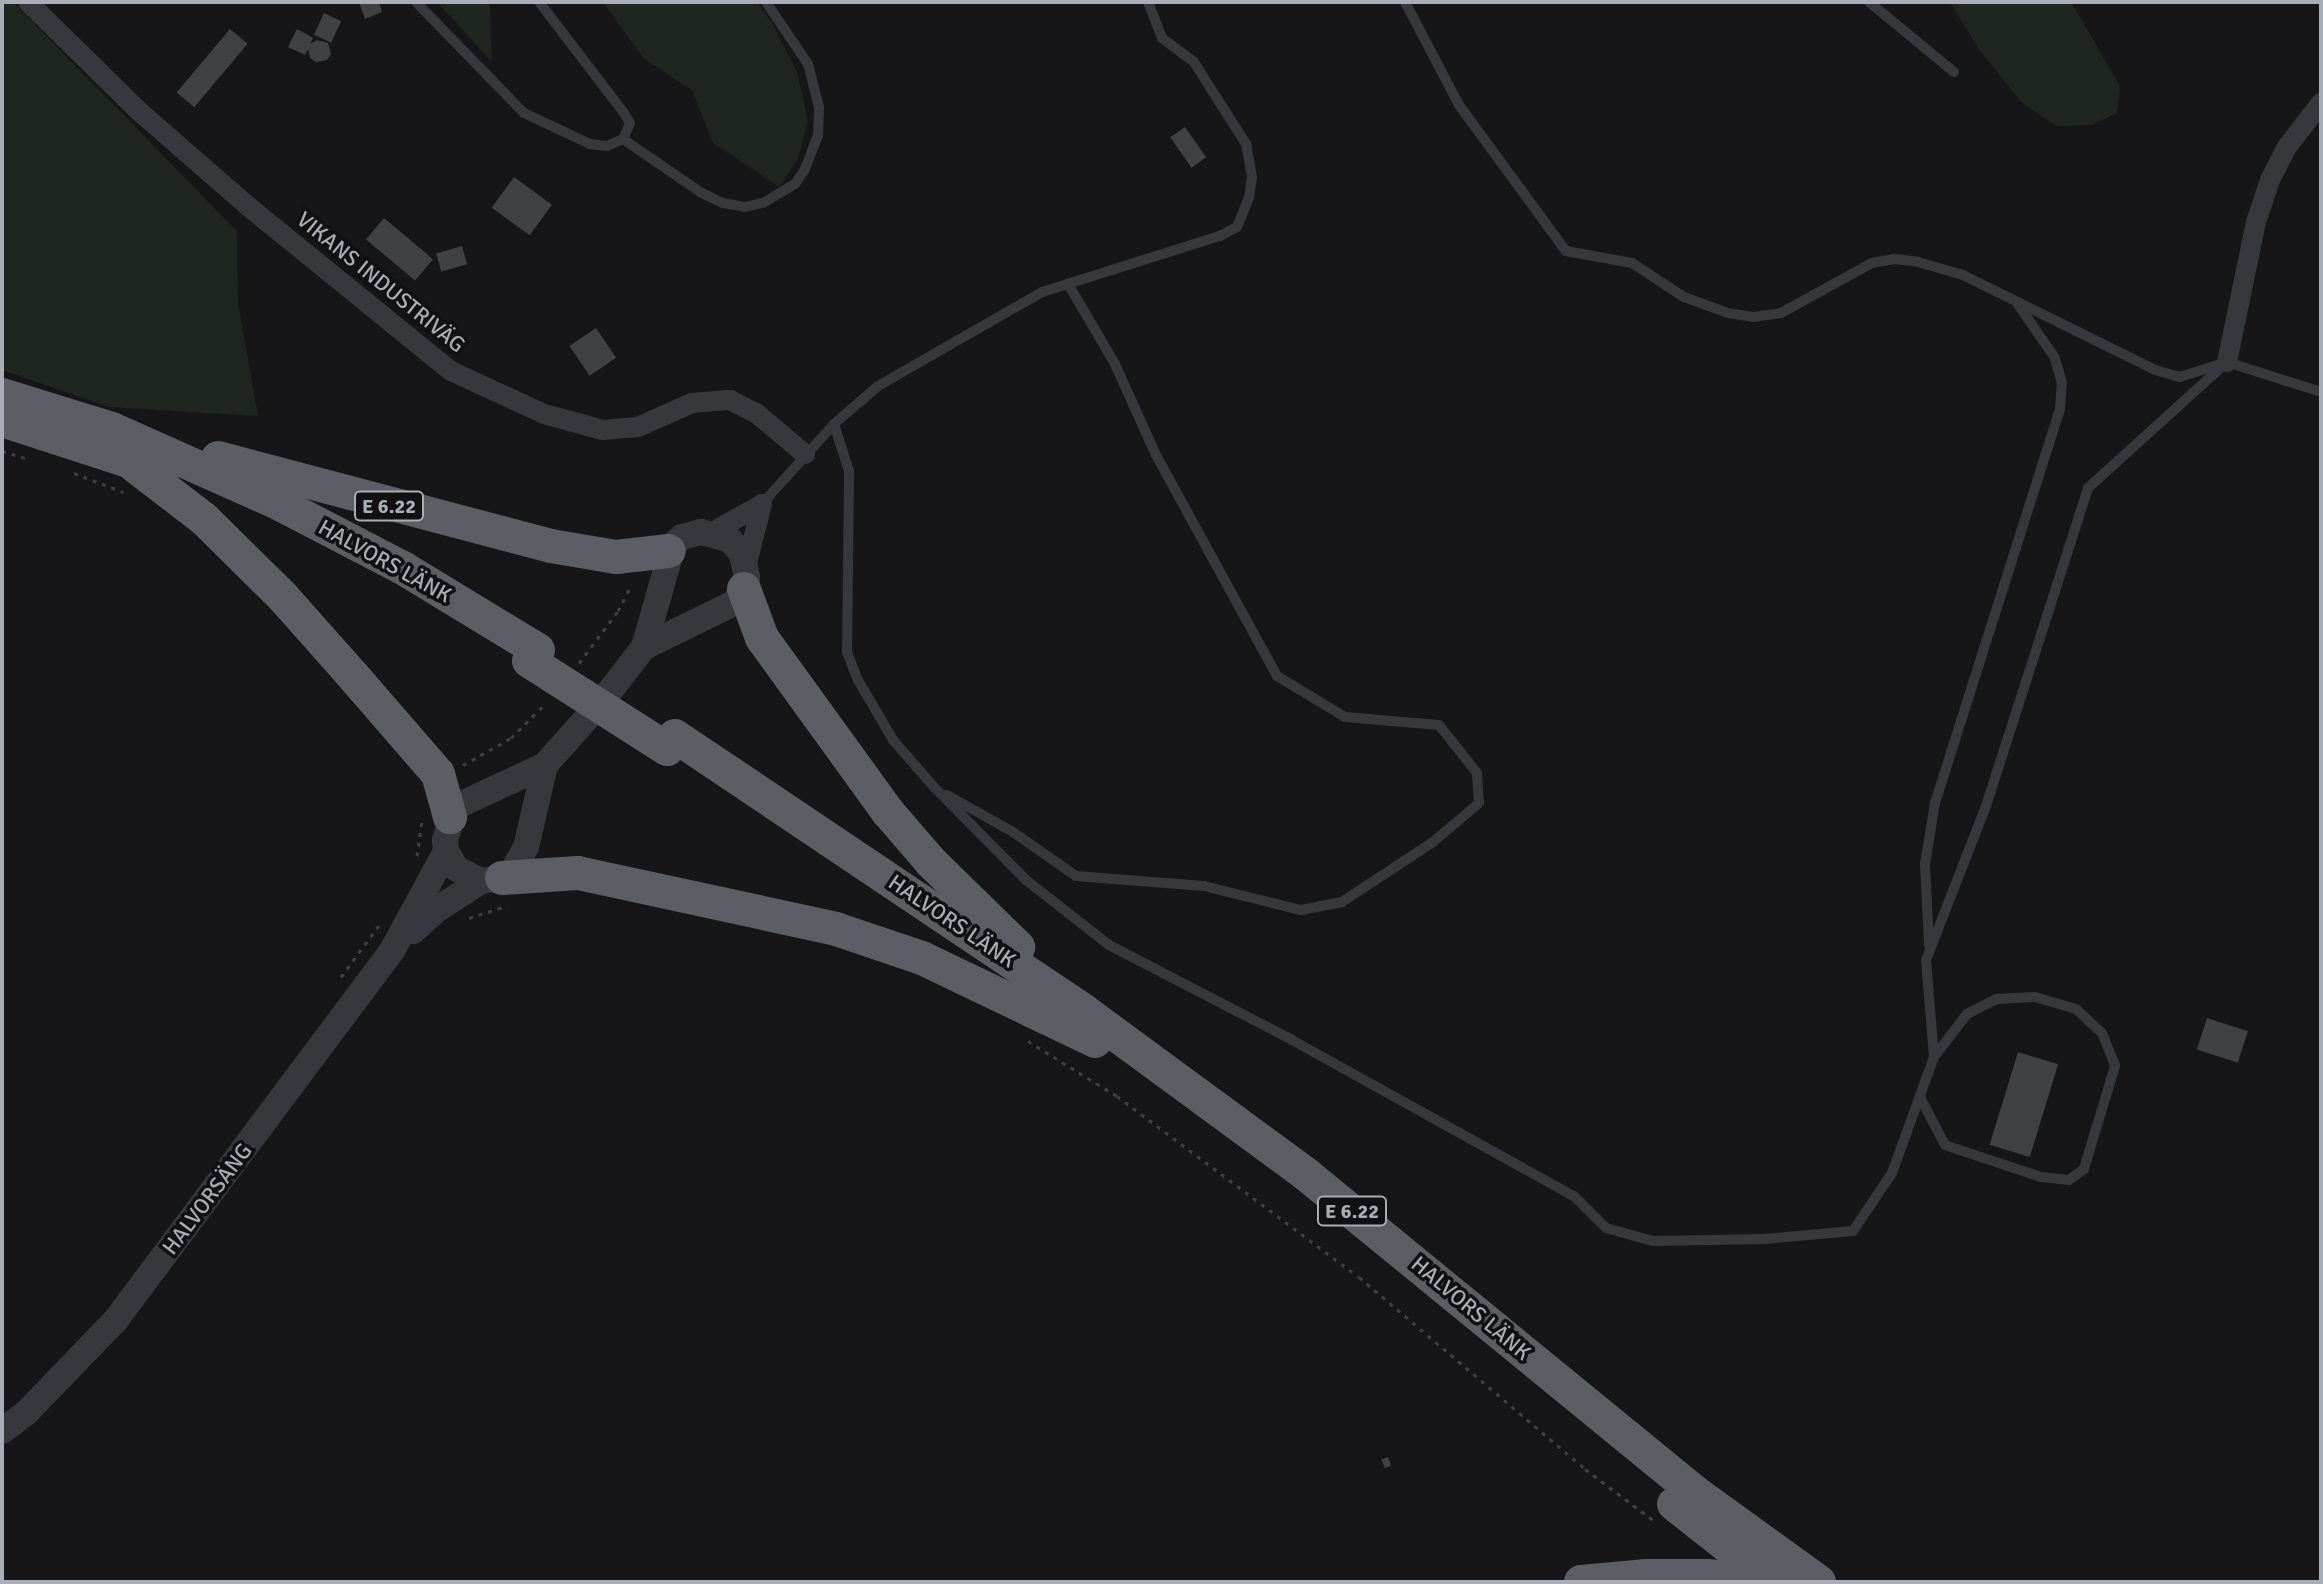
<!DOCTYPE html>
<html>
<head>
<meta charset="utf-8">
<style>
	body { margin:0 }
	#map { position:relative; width:2323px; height:1584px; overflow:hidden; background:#161618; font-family:Signika,sans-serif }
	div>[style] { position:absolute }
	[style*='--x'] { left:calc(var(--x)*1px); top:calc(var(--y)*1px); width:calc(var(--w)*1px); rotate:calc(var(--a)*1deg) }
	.green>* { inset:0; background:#1e261f }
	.building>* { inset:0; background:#404145; transform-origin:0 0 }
	.path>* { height:3px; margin-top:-1.5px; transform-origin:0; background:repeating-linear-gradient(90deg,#3d3f44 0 4px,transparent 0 10px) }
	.service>* { height:10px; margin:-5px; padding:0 5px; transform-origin:5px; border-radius:5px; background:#37383d }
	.minor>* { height:20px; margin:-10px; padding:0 10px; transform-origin:10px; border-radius:10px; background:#37383d }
	.tertiary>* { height:26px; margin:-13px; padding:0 13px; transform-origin:13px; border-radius:13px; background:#37383d }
	.trunk>* { height:34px; margin:-17px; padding:0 17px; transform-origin:17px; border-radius:17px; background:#5b5e65 }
	.trunk-bridge>* { height:34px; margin:-17px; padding:0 17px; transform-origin:17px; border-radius:17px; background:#5b5e65 }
	span { translate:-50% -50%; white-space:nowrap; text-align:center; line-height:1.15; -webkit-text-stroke:7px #111113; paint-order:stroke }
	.shield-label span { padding:2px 6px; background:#111113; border:2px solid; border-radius:6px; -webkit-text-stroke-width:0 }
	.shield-label { font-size:20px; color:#a8adb8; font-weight:700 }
	.street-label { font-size:22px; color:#a8adb8 }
	.frame { position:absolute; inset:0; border:4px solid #a8adb8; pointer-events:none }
</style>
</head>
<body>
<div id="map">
	<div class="green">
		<i style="clip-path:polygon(2px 2px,13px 2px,237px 231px,238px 303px,258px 416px,109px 407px,2px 370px)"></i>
		<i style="clip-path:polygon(437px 2px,490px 2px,492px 62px)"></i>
		<i style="clip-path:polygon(603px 2px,757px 2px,772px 23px,797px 72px,808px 121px,798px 159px,779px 187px,713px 143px,692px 90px,643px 58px)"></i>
		<i style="clip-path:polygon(1945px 2px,2071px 2px,2120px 86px,2117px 113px,2091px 125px,2056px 126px,2021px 102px,1978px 48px,1952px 5px)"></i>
	</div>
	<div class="building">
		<i style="clip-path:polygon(359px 2px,379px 2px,382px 12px,365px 19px)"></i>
		<i style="left:324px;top:13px;width:19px;height:24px;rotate:25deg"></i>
		<i style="left:230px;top:29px;width:23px;height:83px;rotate:40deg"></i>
		<i style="clip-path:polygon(297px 29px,313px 38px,310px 44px,317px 40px,328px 43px,331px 54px,327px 60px,316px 62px,310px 58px,308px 49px,305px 55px,288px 47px)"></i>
		<i style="left:1185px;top:127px;width:37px;height:18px;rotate:55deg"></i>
		<i style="left:514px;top:177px;width:47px;height:38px;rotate:36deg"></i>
		<i style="left:384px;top:218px;width:64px;height:28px;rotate:40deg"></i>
		<i style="left:462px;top:246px;width:19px;height:27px;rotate:74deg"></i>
		<i style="left:596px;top:328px;width:36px;height:32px;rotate:56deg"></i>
		<i style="left:2207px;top:1018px;width:43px;height:33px;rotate:18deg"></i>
		<i style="left:2018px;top:1052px;width:42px;height:97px;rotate:17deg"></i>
		<i style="left:1388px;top:1457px;width:9px;height:7px;rotate:69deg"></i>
	</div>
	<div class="path">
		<i style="--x:2;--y:451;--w:28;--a:17"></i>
		<i style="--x:74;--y:473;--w:53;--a:21.2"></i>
		<i style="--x:579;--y:663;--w:65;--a:-53.1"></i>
		<i style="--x:618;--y:611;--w:30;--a:-63"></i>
		<i style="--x:463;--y:765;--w:55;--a:-29.4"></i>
		<i style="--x:511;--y:738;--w:49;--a:-45"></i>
		<i style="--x:417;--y:856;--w:36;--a:-82"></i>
		<i style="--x:469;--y:918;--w:40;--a:-18"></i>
		<i style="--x:341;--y:977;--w:64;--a:-53.8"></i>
		<i style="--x:1028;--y:1041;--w:105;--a:31.7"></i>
		<i style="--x:1117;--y:1096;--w:302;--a:36.8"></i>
		<i style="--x:1359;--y:1277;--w:297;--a:40.3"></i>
		<i style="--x:1585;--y:1469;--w:85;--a:36.9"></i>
	</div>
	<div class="service">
		<i style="--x:416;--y:2;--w:155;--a:45.8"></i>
		<i style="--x:524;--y:113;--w:73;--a:25.2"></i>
		<i style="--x:590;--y:144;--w:17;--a:7"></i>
		<i style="--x:607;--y:146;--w:17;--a:-24"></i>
		<i style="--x:623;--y:139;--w:17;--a:-66"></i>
		<i style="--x:630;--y:123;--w:12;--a:-121"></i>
		<i style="--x:624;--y:113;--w:140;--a:-127.4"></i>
		<i style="--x:1405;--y:2;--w:116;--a:62.3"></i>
		<i style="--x:1459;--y:105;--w:181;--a:53.8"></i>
		<i style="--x:1566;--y:251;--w:67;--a:10.3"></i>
		<i style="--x:1632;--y:263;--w:62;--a:33.2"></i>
		<i style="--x:1684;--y:297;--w:47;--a:20"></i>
		<i style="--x:1728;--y:313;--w:25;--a:9"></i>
		<i style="--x:1753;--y:317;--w:28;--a:-8"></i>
		<i style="--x:1781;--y:313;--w:104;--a:-28.8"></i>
		<i style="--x:1872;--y:263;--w:23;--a:-10"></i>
		<i style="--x:1895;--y:259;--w:23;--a:7"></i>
		<i style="--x:1918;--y:262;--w:47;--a:16.1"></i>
		<i style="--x:1963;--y:275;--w:214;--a:26.3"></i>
		<i style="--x:2155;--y:370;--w:26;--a:16"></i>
		<i style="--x:2180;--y:377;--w:49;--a:-17.7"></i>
		<i style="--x:1869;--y:2;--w:110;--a:39.5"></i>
		<i style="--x:623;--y:139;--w:93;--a:34.5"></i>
		<i style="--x:700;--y:192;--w:25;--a:26"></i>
		<i style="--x:723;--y:203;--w:22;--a:10"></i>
		<i style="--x:745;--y:207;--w:18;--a:-13"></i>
		<i style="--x:763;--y:203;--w:37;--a:-31"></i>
		<i style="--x:795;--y:184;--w:18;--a:-56"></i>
		<i style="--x:805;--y:169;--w:36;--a:-69"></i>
		<i style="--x:818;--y:135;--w:28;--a:-88"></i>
		<i style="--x:819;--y:107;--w:44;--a:-104.3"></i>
		<i style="--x:808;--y:64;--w:75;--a:-124.1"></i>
		<i style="--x:834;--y:424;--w:49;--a:72.3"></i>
		<i style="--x:849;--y:471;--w:181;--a:90.6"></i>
		<i style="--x:847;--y:652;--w:30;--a:69"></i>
		<i style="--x:858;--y:680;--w:69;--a:59.7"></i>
		<i style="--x:893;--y:740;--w:62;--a:48.9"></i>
		<i style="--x:934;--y:787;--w:131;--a:45.3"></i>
		<i style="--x:1026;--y:880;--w:105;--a:38.1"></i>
		<i style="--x:1109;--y:945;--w:206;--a:27.4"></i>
		<i style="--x:1292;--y:1040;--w:322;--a:29"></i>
		<i style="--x:1574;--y:1196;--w:45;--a:45"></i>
		<i style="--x:1606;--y:1228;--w:49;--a:15.5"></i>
		<i style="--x:1653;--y:1241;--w:112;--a:-1"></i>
		<i style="--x:1765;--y:1239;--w:88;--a:-5.2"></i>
		<i style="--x:1853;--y:1231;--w:70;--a:-56.1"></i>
		<i style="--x:1892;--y:1173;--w:123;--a:-70.1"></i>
		<i style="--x:1934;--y:1057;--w:54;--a:-52.5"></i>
		<i style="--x:1967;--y:1014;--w:34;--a:-27"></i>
		<i style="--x:1997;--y:999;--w:38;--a:-3"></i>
		<i style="--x:2035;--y:997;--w:43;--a:16.3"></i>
		<i style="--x:2076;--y:1009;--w:35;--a:43"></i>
		<i style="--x:2102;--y:1033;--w:35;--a:68"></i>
		<i style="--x:2115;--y:1066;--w:108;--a:106.8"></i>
		<i style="--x:2084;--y:1169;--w:19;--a:144"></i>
		<i style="--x:2069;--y:1180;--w:28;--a:-174"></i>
		<i style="--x:2041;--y:1177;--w:101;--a:-161.6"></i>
		<i style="--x:1945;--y:1145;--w:52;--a:-117.6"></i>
		<i style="--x:762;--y:504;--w:108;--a:-48"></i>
		<i style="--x:834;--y:424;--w:58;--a:-40.8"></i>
		<i style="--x:878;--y:386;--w:189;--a:-29.8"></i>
		<i style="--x:1042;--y:292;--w:187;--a:-17.5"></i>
		<i style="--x:1220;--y:236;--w:19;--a:-28"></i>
		<i style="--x:1237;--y:227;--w:31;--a:-68"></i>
		<i style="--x:1249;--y:198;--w:21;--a:-82"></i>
		<i style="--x:1252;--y:177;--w:34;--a:-100"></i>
		<i style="--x:1246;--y:144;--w:97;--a:-122.4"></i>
		<i style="--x:1194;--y:62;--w:40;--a:-143"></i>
		<i style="--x:1162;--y:38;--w:39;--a:-111"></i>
		<i style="--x:947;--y:795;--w:76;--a:29.3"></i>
		<i style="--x:1013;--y:832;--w:77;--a:34.9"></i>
		<i style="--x:1076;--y:876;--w:128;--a:4.5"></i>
		<i style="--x:1204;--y:886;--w:100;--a:13.9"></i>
		<i style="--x:1301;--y:910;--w:42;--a:-11"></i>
		<i style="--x:1342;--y:902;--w:109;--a:-33.4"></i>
		<i style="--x:1433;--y:842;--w:60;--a:-40.3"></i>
		<i style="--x:1479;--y:803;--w:30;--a:-94"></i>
		<i style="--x:1477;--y:773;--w:61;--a:-128.4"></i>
		<i style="--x:1439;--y:725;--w:94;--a:-175.1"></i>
		<i style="--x:1345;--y:717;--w:79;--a:-148.9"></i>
		<i style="--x:1277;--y:676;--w:252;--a:-118.7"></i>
		<i style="--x:1156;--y:455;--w:100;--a:-114.3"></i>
		<i style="--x:1115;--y:364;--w:93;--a:-120.4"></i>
		<i style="--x:1929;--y:945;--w:81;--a:-92.8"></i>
		<i style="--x:1925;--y:864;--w:62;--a:-80.7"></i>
		<i style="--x:1935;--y:803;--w:413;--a:-72.4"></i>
		<i style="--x:2060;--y:409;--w:26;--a:-86"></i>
		<i style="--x:2062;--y:383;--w:26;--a:-106"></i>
		<i style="--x:2055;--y:358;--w:67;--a:-124.6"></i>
		<i style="--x:1934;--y:1057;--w:97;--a:-94.7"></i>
		<i style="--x:1926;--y:960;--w:165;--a:-68.7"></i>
		<i style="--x:1986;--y:806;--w:334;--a:-72.2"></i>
		<i style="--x:2088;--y:488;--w:188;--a:-42.2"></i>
		<i style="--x:2227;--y:362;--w:99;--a:17.7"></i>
	</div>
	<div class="minor">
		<i style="--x:28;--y:2;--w:157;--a:44.5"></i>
		<i style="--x:140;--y:112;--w:145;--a:41.1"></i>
		<i style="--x:249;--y:207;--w:260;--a:39.1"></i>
		<i style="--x:451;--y:371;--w:102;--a:24.8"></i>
		<i style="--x:544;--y:414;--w:61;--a:15.2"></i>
		<i style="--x:603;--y:430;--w:35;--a:-5"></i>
		<i style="--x:638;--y:427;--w:59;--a:-24"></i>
		<i style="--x:692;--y:403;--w:38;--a:-5"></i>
		<i style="--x:730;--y:400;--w:29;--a:27"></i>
		<i style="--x:756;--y:413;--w:64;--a:39.9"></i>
		<i style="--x:2227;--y:362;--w:143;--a:-78.3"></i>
		<i style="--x:2256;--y:222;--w:44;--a:-71.6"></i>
		<i style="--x:2270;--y:180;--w:37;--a:-63"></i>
		<i style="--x:2287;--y:147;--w:56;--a:-52.3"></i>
		<i style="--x:711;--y:533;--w:59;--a:-29.6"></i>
		<i style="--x:746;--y:567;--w:65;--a:-75.7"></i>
	</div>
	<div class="tertiary">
		<i style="--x:545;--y:765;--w:84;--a:103"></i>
		<i style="--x:526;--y:847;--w:26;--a:119"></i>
		<i style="--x:513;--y:870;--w:14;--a:144"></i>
		<i style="--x:502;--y:878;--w:21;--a:172"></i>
		<i style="--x:481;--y:881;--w:28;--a:-153"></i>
		<i style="--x:456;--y:868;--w:20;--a:-120"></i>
		<i style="--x:446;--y:851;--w:11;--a:-95"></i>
		<i style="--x:445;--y:840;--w:34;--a:-73"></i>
		<i style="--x:455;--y:807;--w:99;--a:-25"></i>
		<i style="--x:545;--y:765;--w:87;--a:-48.3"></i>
		<i style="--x:603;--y:700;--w:67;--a:-52.3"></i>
		<i style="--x:644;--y:647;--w:106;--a:-74.1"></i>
		<i style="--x:673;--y:545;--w:12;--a:-42"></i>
		<i style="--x:682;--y:537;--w:20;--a:-15"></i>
		<i style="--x:701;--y:532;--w:30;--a:15"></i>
		<i style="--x:730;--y:540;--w:18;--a:49"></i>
		<i style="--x:742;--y:554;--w:24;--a:78"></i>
		<i style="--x:747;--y:577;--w:12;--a:104"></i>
		<i style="--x:744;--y:589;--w:17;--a:126"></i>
		<i style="--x:734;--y:603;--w:100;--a:153.9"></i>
		<i style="--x:413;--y:931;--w:31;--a:-42"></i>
		<i style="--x:436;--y:910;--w:54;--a:-32.8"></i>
		<i style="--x:2;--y:1431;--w:31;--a:-37"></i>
		<i style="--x:27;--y:1412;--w:127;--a:-46"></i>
		<i style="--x:115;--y:1321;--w:464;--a:-53.2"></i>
		<i style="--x:393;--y:949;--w:111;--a:-61.6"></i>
	</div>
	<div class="trunk">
		<i style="--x:2;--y:395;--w:115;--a:17.2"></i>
		<i style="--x:112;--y:429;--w:180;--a:24"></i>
		<i style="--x:276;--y:502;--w:143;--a:27.5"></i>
		<i style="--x:403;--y:568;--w:158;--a:31.3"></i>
		<i style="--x:2;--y:420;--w:168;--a:18"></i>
		<i style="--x:218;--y:458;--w:344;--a:14.8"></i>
		<i style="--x:551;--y:546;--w:66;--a:9.6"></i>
		<i style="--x:616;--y:557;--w:53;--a:-6.5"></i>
		<i style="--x:135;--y:466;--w:87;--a:37.5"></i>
		<i style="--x:204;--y:519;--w:111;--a:44.6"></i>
		<i style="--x:283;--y:597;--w:107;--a:48.4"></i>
		<i style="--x:354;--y:677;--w:128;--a:49.1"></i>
		<i style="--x:438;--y:774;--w:45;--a:74.4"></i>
		<i style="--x:744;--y:589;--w:52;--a:69.8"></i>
		<i style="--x:762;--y:638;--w:215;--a:54.1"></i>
		<i style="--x:888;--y:812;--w:66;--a:49.3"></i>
		<i style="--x:931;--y:862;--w:122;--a:44.3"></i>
		<i style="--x:675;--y:736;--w:493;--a:33.9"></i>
		<i style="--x:1084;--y:1011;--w:277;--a:36.3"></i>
		<i style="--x:1307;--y:1175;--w:502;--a:39.27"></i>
		<i style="--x:1696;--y:1493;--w:152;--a:35.9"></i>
		<i style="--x:502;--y:878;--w:76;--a:-3.8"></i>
		<i style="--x:578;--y:873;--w:264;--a:12.2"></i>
		<i style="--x:836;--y:929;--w:91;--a:18.6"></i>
		<i style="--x:922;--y:958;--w:192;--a:25.6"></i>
		<i style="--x:1674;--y:1504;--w:126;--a:38.2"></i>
		<i style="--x:1581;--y:1582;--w:66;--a:-5.2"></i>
		<i style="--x:1647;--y:1576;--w:59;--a:0"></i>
	</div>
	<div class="trunk-bridge">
		<i style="--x:529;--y:661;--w:164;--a:32.5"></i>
		<i style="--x:1706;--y:1576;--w:94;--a:3.7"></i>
	</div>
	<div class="shield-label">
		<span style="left:389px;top:506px">E 6.22</span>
		<span style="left:1352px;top:1211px">E 6.22</span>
	</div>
	<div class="street-label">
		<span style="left:381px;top:282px;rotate:39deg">VIKANS INDUSTRIVÄG</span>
		<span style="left:385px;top:561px;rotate:29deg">HALVORS LÄNK</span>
		<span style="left:952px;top:921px;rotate:34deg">HALVORS LÄNK</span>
		<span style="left:207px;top:1199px;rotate:-53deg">HALVORSÄNG</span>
		<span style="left:1471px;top:1308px;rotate:40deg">HALVORS LÄNK</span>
	</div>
	<div class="frame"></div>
</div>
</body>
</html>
